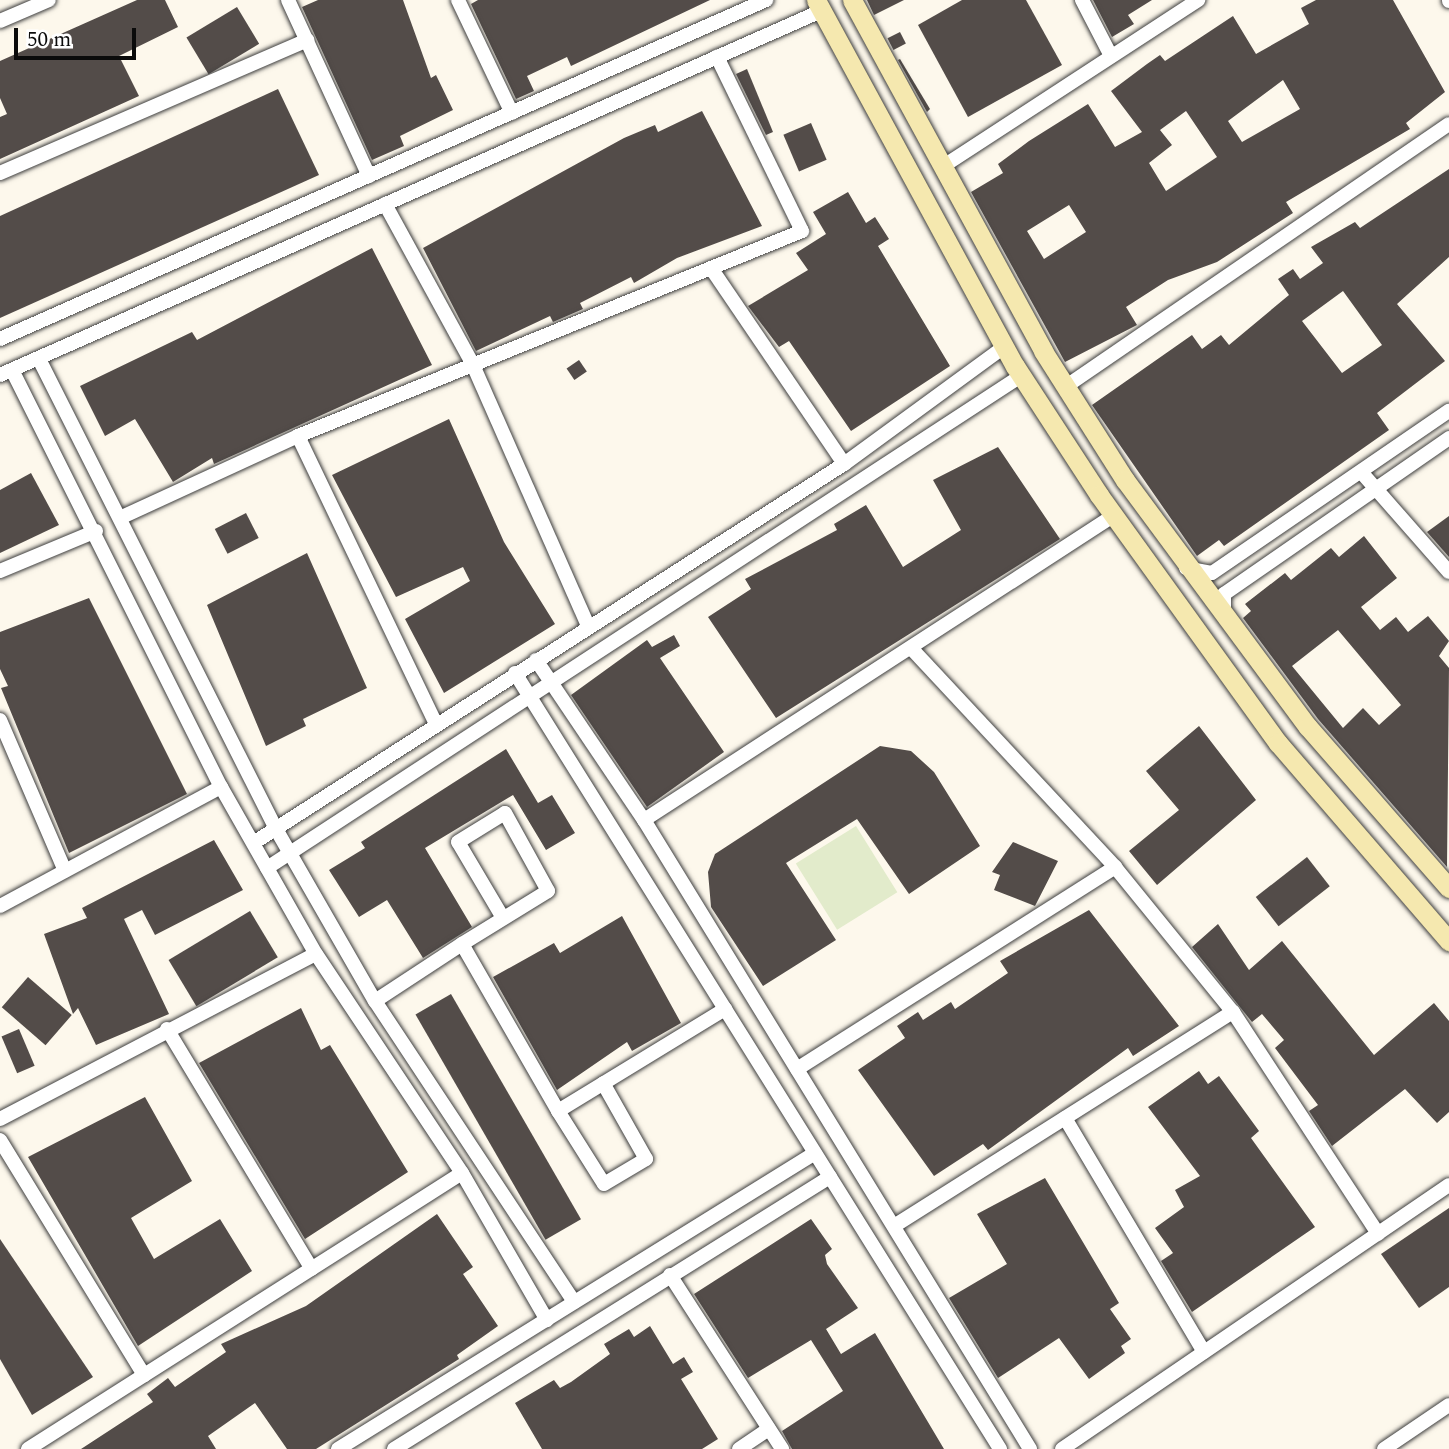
<!DOCTYPE html>
<html>
<head>
<meta charset="utf-8">
<style>
	body { margin:0 }
	#map { position:relative; width:1449px; height:1449px; overflow:hidden; background:#fdf8ec; font-family:Spectral,serif }
	div>[style] { position:absolute }
	[style*='--x'] { left:calc(var(--x)*1px); top:calc(var(--y)*1px); width:calc(var(--w)*1px); rotate:calc(var(--a)*1deg) }
	.pitch>* { inset:0; background:#e2ebcb; transform-origin:0 0 }
	.building>* { inset:0; background:#534c49; transform-origin:0 0 }
	.roads { filter:drop-shadow(0 0 2px #3e3e3e) drop-shadow(0 0 2px #3e3e3e) }
	.minor>* { height:14px; margin:-7px; padding:0 7px; transform-origin:7px; border-radius:7px; background:#fff }
	.secondary>* { height:19px; margin:-9.5px; padding:0 9.5px; transform-origin:9.5px; border-radius:9.5px; background:#f5e8af }
	span { translate:-50% -50%; white-space:nowrap; text-align:center; line-height:1.15; -webkit-text-stroke:7px #fff; paint-order:stroke }
	.scale { position:absolute; left:14px; top:28px; width:122px; height:32px; box-sizing:border-box; border:4px solid #0b0b0b; border-top:0; padding-left:9px; font-size:21px; line-height:24px; white-space:nowrap; color:#0b0b0b; -webkit-text-stroke:5px #fff; paint-order:stroke }
</style>
</head>
<body>
<div id="map">
	<div class="pitch">
		<i style="left:856px;top:826px;width:78px;height:71px;rotate:58deg"></i>
	</div>
	<div class="building">
		<i style="clip-path:polygon(137px 0,165px 0,178px 27px,119px 56px,139px 96px,0 159px,0 117px,7px 114px,0 98px,0 61px)"></i>
		<i style="clip-path:polygon(318px 0,403px 0,431px 78px,436px 75px,453px 110px,400px 136px,404px 146px,372px 160px,302px 7px)"></i>
		<i style="clip-path:polygon(478px 0,710px 0,571px 66px,567px 57px,527px 76px,534px 91px,516px 99px,471px 4px)"></i>
		<i style="clip-path:polygon(867px 0,904px 0,874px 15px)"></i>
		<i style="clip-path:polygon(962px 0,1026px 0,1062px 65px,968px 117px,918px 25px)"></i>
		<i style="clip-path:polygon(1093px 0,1152px 0,1128px 15px,1134px 24px,1112px 37px)"></i>
		<i style="clip-path:polygon(evenodd,1316px 0,1393px 0,1445px 92px,1406px 123px,1410px 129px,1286px 202px,1293px 213px,1217px 262px,1168px 280px,1126px 307px,1137px 325px,1065px 362px,971px 192px,1003px 173px,998px 164px,1029px 141px,1088px 104px,1115px 147px,1142px 132px,1111px 91px,1147px 64px,1160px 55px,1165px 61px,1233px 16px,1256px 54px,1309px 24px,1301px 8px,1316px 0,1283px 80px,1300px 109px,1242px 142px,1228px 121px,1283px 80px,1316px 0,1186px 111px,1217px 157px,1166px 191px,1149px 163px,1172px 145px,1160px 130px,1186px 111px,1316px 0,1069px 205px,1086px 232px,1044px 259px,1027px 231px,1069px 205px)"></i>
		<i style="left:237px;top:7px;width:43px;height:59px;rotate:59deg"></i>
		<i style="left:900px;top:32px;width:13px;height:14px;rotate:63deg"></i>
		<i style="clip-path:polygon(900px 59px,930px 109px,927px 112px,898px 60px)"></i>
		<i style="clip-path:polygon(747px 69px,773px 132px,766px 135px,736px 74px)"></i>
		<i style="clip-path:polygon(278px 89px,319px 175px,0 318px,0 216px)"></i>
		<i style="clip-path:polygon(702px 111px,762px 226px,677px 258px,634px 283px,631px 277px,580px 303px,583px 309px,553px 322px,550px 316px,476px 351px,423px 248px,624px 138px,655px 125px,658px 132px)"></i>
		<i style="left:811px;top:123px;width:40px;height:30px;rotate:67deg"></i>
		<i style="clip-path:polygon(evenodd,1449px 169px,1449px 257px,1397px 304px,1445px 361px,1377px 413px,1389px 430px,1224px 546px,1219px 540px,1197px 556px,1092px 405px,1192px 335px,1202px 349px,1221px 335px,1229px 345px,1289px 295px,1278px 279px,1293px 269px,1300px 279px,1323px 263px,1311px 247px,1355px 222px,1360px 228px,1449px 169px,1343px 291px,1382px 345px,1342px 373px,1302px 321px,1343px 291px)"></i>
		<i style="clip-path:polygon(848px 192px,866px 223px,875px 217px,889px 239px,878px 246px,950px 366px,851px 431px,789px 341px,779px 347px,748px 306px,808px 270px,796px 253px,826px 234px,813px 212px)"></i>
		<i style="clip-path:polygon(372px 248px,432px 365px,214px 464px,212px 458px,173px 482px,135px 419px,105px 436px,80px 386px,192px 332px,197px 340px)"></i>
		<i style="left:579px;top:360px;width:14px;height:15px;rotate:56deg"></i>
		<i style="clip-path:polygon(449px 419px,504px 542px,555px 624px,444px 693px,405px 619px,470px 581px,463px 567px,396px 597px,332px 475px)"></i>
		<i style="clip-path:polygon(998px 447px,1060px 539px,776px 718px,708px 617px,751px 589px,745px 579px,837px 530px,834px 524px,866px 505px,903px 567px,961px 530px,933px 480px)"></i>
		<i style="clip-path:polygon(31px 473px,59px 525px,0 553px,0 490px)"></i>
		<i style="left:246px;top:513px;width:28px;height:35px;rotate:63deg"></i>
		<i style="clip-path:polygon(1449px 516px,1449px 557px,1427px 532px)"></i>
		<i style="clip-path:polygon(evenodd,1364px 536px,1397px 578px,1361px 607px,1380px 630px,1396px 617px,1408px 632px,1428px 616px,1449px 641px,1439px 656px,1449px 668px,1447px 867px,1318px 719px,1243px 618px,1251px 611px,1245px 604px,1285px 573px,1291px 580px,1331px 548px,1339px 557px,1364px 536px,1338px 630px,1401px 705px,1379px 725px,1363px 708px,1343px 728px,1292px 666px,1338px 630px)"></i>
		<i style="clip-path:polygon(307px 553px,367px 688px,303px 719px,306px 726px,266px 746px,207px 605px)"></i>
		<i style="clip-path:polygon(89px 598px,187px 794px,69px 853px,1px 688px,8px 686px,0 669px,0 632px)"></i>
		<i style="clip-path:polygon(674px 635px,680px 646px,660px 658px,724px 752px,647px 807px,571px 695px,647px 640px,652px 647px)"></i>
		<i style="clip-path:polygon(1199px 726px,1256px 800px,1157px 885px,1129px 851px,1179px 810px,1146px 771px)"></i>
		<i style="clip-path:polygon(880px 746px,911px 751px,934px 772px,980px 846px,909px 894px,857px 819px,786px 863px,836px 940px,763px 986px,711px 907px,708px 872px,715px 854px)"></i>
		<i style="clip-path:polygon(506px 749px,538px 803px,552px 795px,575px 833px,546px 850px,513px 795px,425px 848px,472px 927px,423px 958px,387px 900px,359px 917px,329px 870px,365px 848px,361px 842px)"></i>
		<i style="clip-path:polygon(214px 840px,243px 890px,155px 935px,142px 910px,124px 919px,169px 1014px,96px 1045px,78px 1008px,73px 1014px,44px 934px,87px 918px,82px 908px)"></i>
		<i style="clip-path:polygon(1013px 842px,1058px 861px,1035px 906px,994px 890px,1000px 875px,992px 872px)"></i>
		<i style="left:1307px;top:857px;width:37px;height:65px;rotate:52deg"></i>
		<i style="clip-path:polygon(1089px 910px,1179px 1026px,1133px 1056px,1128px 1048px,988px 1150px,983px 1144px,934px 1176px,858px 1070px,905px 1038px,897px 1026px,918px 1012px,923px 1020px,951px 1002px,955px 1009px,1008px 973px,1000px 961px)"></i>
		<i style="left:250px;top:911px;width:54px;height:95px;rotate:59deg"></i>
		<i style="clip-path:polygon(622px 916px,681px 1023px,632px 1051px,627px 1042px,557px 1090px,493px 977px,554px 943px,560px 953px)"></i>
		<i style="clip-path:polygon(1218px 924px,1249px 970px,1282px 941px,1374px 1055px,1434px 1003px,1449px 1021px,1449px 1112px,1437px 1123px,1405px 1089px,1332px 1146px,1309px 1111px,1318px 1105px,1275px 1048px,1284px 1040px,1262px 1014px,1252px 1022px,1192px 947px)"></i>
		<i style="left:28px;top:977px;width:58px;height:40px;rotate:41deg"></i>
		<i style="left:451px;top:994px;width:260px;height:41px;rotate:60deg"></i>
		<i style="clip-path:polygon(301px 1008px,321px 1050px,330px 1045px,408px 1172px,305px 1239px,199px 1063px)"></i>
		<i style="left:19px;top:1029px;width:40px;height:19px;rotate:67deg"></i>
		<i style="clip-path:polygon(1199px 1071px,1208px 1084px,1219px 1076px,1259px 1131px,1251px 1138px,1315px 1227px,1192px 1312px,1161px 1261px,1173px 1253px,1155px 1228px,1184px 1207px,1175px 1190px,1200px 1176px,1148px 1107px)"></i>
		<i style="clip-path:polygon(145px 1097px,192px 1181px,131px 1218px,154px 1259px,220px 1219px,252px 1271px,138px 1346px,28px 1157px)"></i>
		<i style="clip-path:polygon(1045px 1178px,1119px 1303px,1110px 1309px,1131px 1339px,1121px 1346px,1125px 1353px,1089px 1379px,1059px 1338px,998px 1378px,949px 1298px,1007px 1264px,977px 1214px)"></i>
		<i style="clip-path:polygon(1449px 1208px,1449px 1287px,1419px 1308px,1381px 1254px)"></i>
		<i style="clip-path:polygon(437px 1214px,473px 1267px,463px 1274px,498px 1326px,457px 1355px,459px 1359px,316px 1449px,287px 1449px,255px 1403px,208px 1436px,216px 1449px,81px 1449px,153px 1402px,147px 1394px,168px 1378px,175px 1387px,226px 1352px,221px 1344px,306px 1306px)"></i>
		<i style="clip-path:polygon(811px 1219px,832px 1249px,825px 1255px,827px 1264px,858px 1308px,826px 1329px,841px 1354px,875px 1333px,944px 1449px,792px 1449px,782px 1431px,843px 1391px,811px 1340px,748px 1378px,694px 1294px)"></i>
		<i style="clip-path:polygon(0 1239px,93px 1377px,32px 1415px,0 1359px)"></i>
		<i style="clip-path:polygon(650px 1326px,673px 1364px,684px 1357px,693px 1372px,681px 1379px,718px 1439px,702px 1449px,542px 1449px,515px 1403px,554px 1380px,560px 1388px,571px 1382px,610px 1354px,604px 1344px,629px 1329px,634px 1337px)"></i>
	</div>
	<div class="roads">
		<div class="minor">
			<i style="--x:288;--y:0;--w:194;--a:65.3"></i>
			<i style="--x:458;--y:0;--w:125;--a:64.5"></i>
			<i style="--x:1082;--y:0;--w:63;--a:62.6"></i>
			<i style="--x:1449;--y:0;--w:1;--a:90"></i>
			<i style="--x:0;--y:21;--w:53;--a:-23.2"></i>
			<i style="--x:942;--y:167;--w:306;--a:-33.1"></i>
			<i style="--x:0;--y:173;--w:335;--a:-23.4"></i>
			<i style="--x:385;--y:204;--w:183;--a:61.3"></i>
			<i style="--x:473;--y:365;--w:285;--a:66.2"></i>
			<i style="--x:711;--y:268;--w:237;--a:55.8"></i>
			<i style="--x:0;--y:339;--w:838;--a:-23.87"></i>
			<i style="--x:39;--y:359;--w:526;--a:63.24"></i>
			<i style="--x:276;--y:829;--w:198;--a:60.1"></i>
			<i style="--x:375;--y:1001;--w:361;--a:56.5"></i>
			<i style="--x:12;--y:370;--w:466;--a:63.4"></i>
			<i style="--x:221;--y:787;--w:192;--a:60.4"></i>
			<i style="--x:316;--y:954;--w:263;--a:56.3"></i>
			<i style="--x:462;--y:1173;--w:170;--a:60"></i>
			<i style="--x:0;--y:375;--w:898;--a:-23.91"></i>
			<i style="--x:1065;--y:387;--w:465;--a:-34.4"></i>
			<i style="--x:298;--y:436;--w:317;--a:64.4"></i>
			<i style="--x:1361;--y:472;--w:133;--a:48.7"></i>
			<i style="--x:122;--y:517;--w:194;--a:-24.7"></i>
			<i style="--x:298;--y:436;--w:544;--a:-22.13"></i>
			<i style="--x:802;--y:231;--w:194;--a:-116"></i>
			<i style="--x:1186;--y:568;--w:26;--a:11"></i>
			<i style="--x:1212;--y:573;--w:287;--a:-34.4"></i>
			<i style="--x:0;--y:571;--w:104;--a:-22.6"></i>
			<i style="--x:1224;--y:616;--w:22;--a:-90"></i>
			<i style="--x:1224;--y:594;--w:274;--a:-34.7"></i>
			<i style="--x:911;--y:648;--w:299;--a:47"></i>
			<i style="--x:1115;--y:867;--w:187;--a:50.9"></i>
			<i style="--x:1233;--y:1012;--w:265;--a:56.8"></i>
			<i style="--x:536;--y:660;--w:193;--a:56"></i>
			<i style="--x:644;--y:820;--w:738;--a:58.46"></i>
			<i style="--x:515;--y:673;--w:915;--a:57.99"></i>
			<i style="--x:0;--y:720;--w:164;--a:66.7"></i>
			<i style="--x:644;--y:820;--w:559;--a:-32.95"></i>
			<i style="--x:255;--y:842;--w:700;--a:-32.69"></i>
			<i style="--x:844;--y:464;--w:198;--a:-36.2"></i>
			<i style="--x:267;--y:868;--w:900;--a:-33.13"></i>
			<i style="--x:0;--y:906;--w:251;--a:-28.3"></i>
			<i style="--x:503;--y:918;--w:88;--a:-120.6"></i>
			<i style="--x:458;--y:842;--w:55;--a:-31.7"></i>
			<i style="--x:505;--y:813;--w:89;--a:61.1"></i>
			<i style="--x:548;--y:891;--w:101;--a:148.4"></i>
			<i style="--x:462;--y:944;--w:193;--a:60.1"></i>
			<i style="--x:558;--y:1111;--w:196;--a:-31.4"></i>
			<i style="--x:375;--y:1001;--w:104;--a:-33.2"></i>
			<i style="--x:167;--y:1029;--w:280;--a:58.9"></i>
			<i style="--x:797;--y:1069;--w:377;--a:-32.4"></i>
			<i style="--x:558;--y:1111;--w:86;--a:57.8"></i>
			<i style="--x:604;--y:1184;--w:49;--a:-30.8"></i>
			<i style="--x:646;--y:1159;--w:87;--a:-119.5"></i>
			<i style="--x:1065;--y:1118;--w:272;--a:59.3"></i>
			<i style="--x:0;--y:1119;--w:356;--a:-27.6"></i>
			<i style="--x:0;--y:1140;--w:276;--a:58.5"></i>
			<i style="--x:894;--y:1226;--w:401;--a:-32.3"></i>
			<i style="--x:670;--y:1275;--w:207;--a:57.2"></i>
			<i style="--x:28;--y:1449;--w:514;--a:-32.45"></i>
			<i style="--x:338;--y:1449;--w:561;--a:-31.82"></i>
			<i style="--x:394;--y:1449;--w:514;--a:-31.96"></i>
			<i style="--x:739;--y:1449;--w:36;--a:-34"></i>
			<i style="--x:1062;--y:1449;--w:468;--a:-34.3"></i>
			<i style="--x:1384;--y:1449;--w:78;--a:-34.1"></i>
		</div>
		<div class="secondary">
			<i style="--x:816;--y:0;--w:417;--a:61.5"></i>
			<i style="--x:1015;--y:366;--w:154;--a:56.9"></i>
			<i style="--x:1099;--y:495;--w:306;--a:54.2"></i>
			<i style="--x:1278;--y:743;--w:262;--a:49.2"></i>
			<i style="--x:852;--y:0;--w:400;--a:61.4"></i>
			<i style="--x:1043;--y:351;--w:153;--a:57.6"></i>
			<i style="--x:1125;--y:480;--w:307;--a:53.5"></i>
			<i style="--x:1308;--y:727;--w:214;--a:48.8"></i>
		</div>
	</div>
	<div class="scale">50 m</div>
</div>
</body>
</html>
